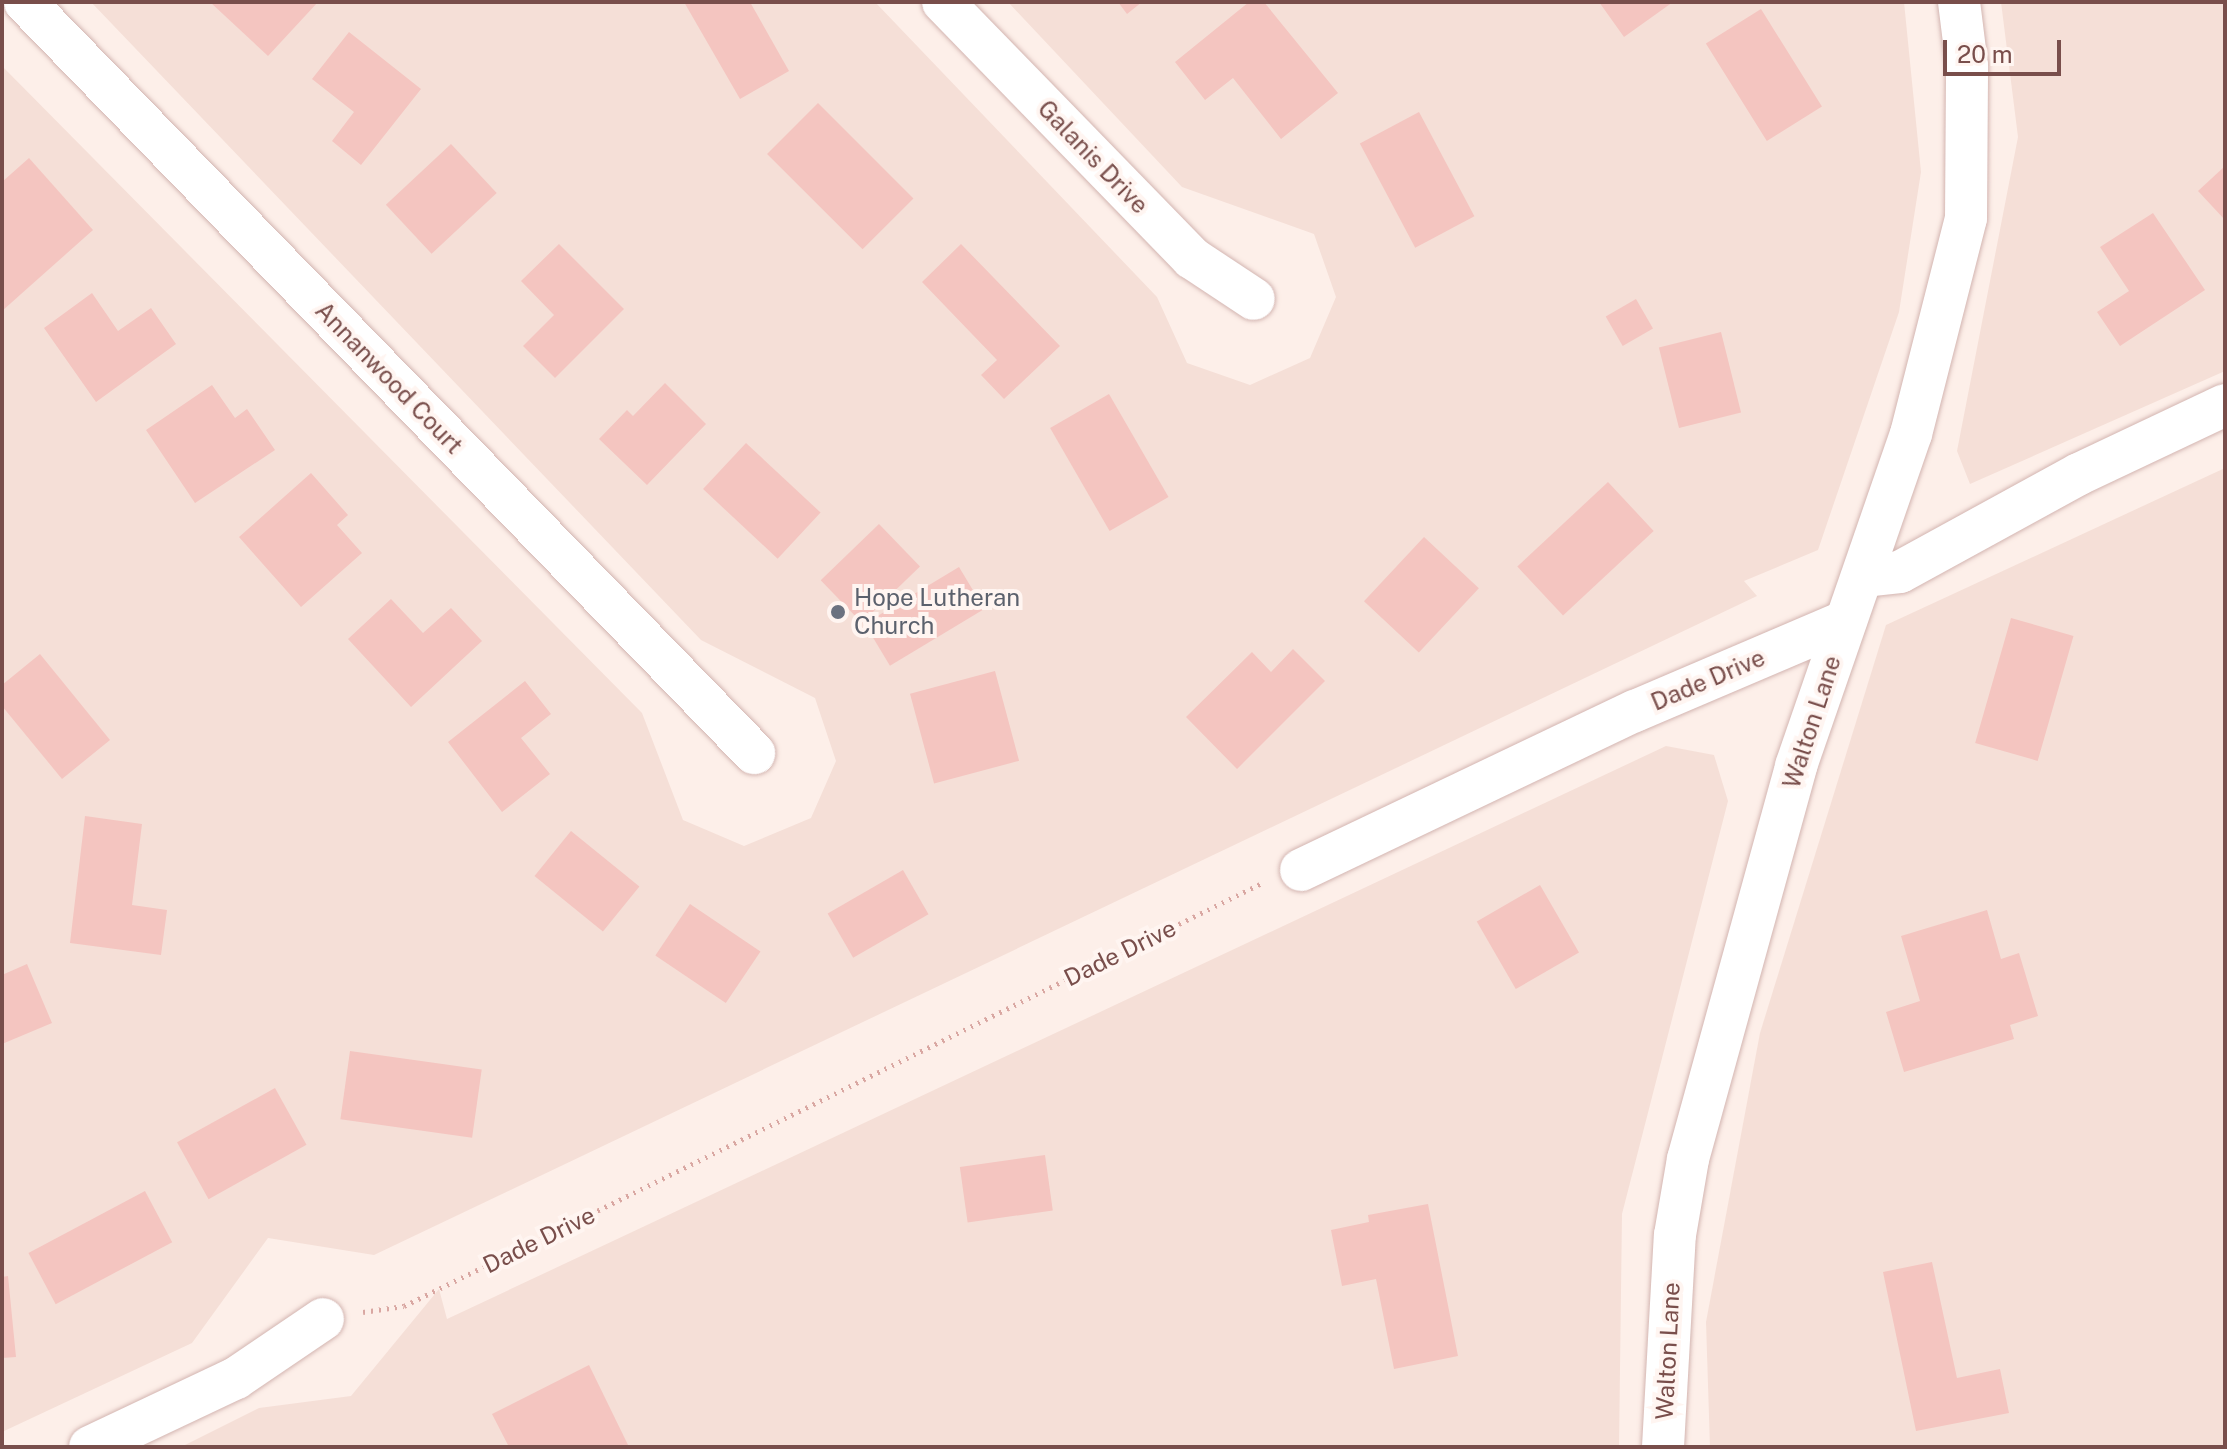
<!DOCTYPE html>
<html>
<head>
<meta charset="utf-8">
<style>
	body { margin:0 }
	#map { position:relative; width:2227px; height:1449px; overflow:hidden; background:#fdefe9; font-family:"Public Sans",sans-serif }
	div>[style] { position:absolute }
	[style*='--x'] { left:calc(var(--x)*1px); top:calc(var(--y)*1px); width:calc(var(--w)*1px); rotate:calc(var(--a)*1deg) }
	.residential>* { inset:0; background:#f5dfd7 }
	.building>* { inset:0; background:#f4c5c0; transform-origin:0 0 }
	.path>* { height:5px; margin-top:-2.5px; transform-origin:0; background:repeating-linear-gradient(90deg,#d9a7a2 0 2px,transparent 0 8px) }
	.roads { filter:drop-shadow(0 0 2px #d3b5b1) drop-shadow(0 0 2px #d3b5b1) }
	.minor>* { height:42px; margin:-21px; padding:0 21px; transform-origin:21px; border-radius:21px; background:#fff }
	.dots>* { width:22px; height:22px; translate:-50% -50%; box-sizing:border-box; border:4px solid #fff5f1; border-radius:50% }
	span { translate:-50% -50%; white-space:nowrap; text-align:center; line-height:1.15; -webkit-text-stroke:8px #fff5f1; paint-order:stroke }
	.street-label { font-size:24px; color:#794e4b }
	.worship-label { font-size:24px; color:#5b616d }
	.left { translate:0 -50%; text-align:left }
	.frame { position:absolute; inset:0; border:4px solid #794e4b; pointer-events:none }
	.scale { position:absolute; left:1943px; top:40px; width:118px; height:36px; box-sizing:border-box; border:4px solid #794e4b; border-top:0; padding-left:10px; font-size:24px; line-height:28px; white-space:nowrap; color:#794e4b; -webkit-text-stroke:6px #fff5f1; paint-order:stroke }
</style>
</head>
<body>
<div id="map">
	<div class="residential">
		<i style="clip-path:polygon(91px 2px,875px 2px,1157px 297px,1187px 363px,1250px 385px,1310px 358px,1336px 297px,1314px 234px,1182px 187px,1008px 2px,1904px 2px,1921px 172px,1899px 312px,1818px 550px,1744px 581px,1757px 596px,374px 1255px,268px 1238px,192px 1343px,2px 1432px,2px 66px,642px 713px,683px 820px,744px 846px,811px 818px,836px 761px,815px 698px,701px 640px)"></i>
		<i style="clip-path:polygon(2001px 2px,2225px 2px,2225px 371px,1970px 484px,1957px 451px,2018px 137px)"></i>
		<i style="clip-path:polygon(2225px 468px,2225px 1447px,1710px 1447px,1706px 1322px,1760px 1033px,1886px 625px)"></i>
		<i style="clip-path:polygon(1666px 746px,1714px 755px,1728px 801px,1622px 1214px,1619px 1447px,181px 1447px,259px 1408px,351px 1396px,439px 1289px,447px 1319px)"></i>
	</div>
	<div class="building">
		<i style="clip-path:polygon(210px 2px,318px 2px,268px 56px)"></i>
		<i style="clip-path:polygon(684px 2px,750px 2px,789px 71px,740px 99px)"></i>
		<i style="clip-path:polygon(1118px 2px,1142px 2px,1127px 14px)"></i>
		<i style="clip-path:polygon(1249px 2px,1264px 2px,1338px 93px,1281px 139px,1233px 78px,1205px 100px,1175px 62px)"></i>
		<i style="clip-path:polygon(1599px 2px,1673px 2px,1624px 37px)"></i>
		<i style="left:1761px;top:9px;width:115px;height:65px;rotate:58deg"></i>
		<i style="clip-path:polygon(349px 32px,421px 89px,361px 165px,332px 141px,354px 112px,312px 79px)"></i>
		<i style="left:818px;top:103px;width:135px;height:72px;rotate:45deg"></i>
		<i style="left:1419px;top:112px;width:118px;height:67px;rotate:62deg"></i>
		<i style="left:451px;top:144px;width:67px;height:89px;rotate:47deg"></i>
		<i style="clip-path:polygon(29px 158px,93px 230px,2px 311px,2px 182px)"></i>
		<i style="clip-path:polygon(2225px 166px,2225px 220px,2198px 191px)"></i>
		<i style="clip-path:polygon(2153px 213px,2205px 290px,2120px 346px,2097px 312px,2129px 291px,2100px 247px)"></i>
		<i style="clip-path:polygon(559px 244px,624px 309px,555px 378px,523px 346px,554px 315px,521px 281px)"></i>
		<i style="clip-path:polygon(961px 244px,1060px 346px,1004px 399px,981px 375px,997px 360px,922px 282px)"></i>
		<i style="clip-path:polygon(92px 293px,118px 331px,151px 308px,176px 344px,96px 402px,44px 328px)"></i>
		<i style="left:1636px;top:299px;width:34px;height:35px;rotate:60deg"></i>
		<i style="left:1721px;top:332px;width:83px;height:64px;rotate:76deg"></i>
		<i style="clip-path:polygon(665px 383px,706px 424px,647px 485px,599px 439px,627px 410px,633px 416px)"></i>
		<i style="clip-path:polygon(212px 385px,235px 418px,247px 409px,275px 450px,195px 503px,146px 430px)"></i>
		<i style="left:1109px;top:394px;width:119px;height:68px;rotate:60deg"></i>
		<i style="left:746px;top:443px;width:102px;height:63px;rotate:43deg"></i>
		<i style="clip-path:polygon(311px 473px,348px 515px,337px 525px,362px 553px,301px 607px,239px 537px)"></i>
		<i style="left:1608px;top:482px;width:67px;height:124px;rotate:47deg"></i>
		<i style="left:879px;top:524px;width:59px;height:81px;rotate:46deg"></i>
		<i style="left:1424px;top:537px;width:75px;height:88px;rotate:43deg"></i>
		<i style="left:959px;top:567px;width:49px;height:110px;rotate:59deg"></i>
		<i style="clip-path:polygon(391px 599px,423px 633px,451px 608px,482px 641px,411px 707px,348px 639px)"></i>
		<i style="left:2011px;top:618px;width:65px;height:130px;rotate:16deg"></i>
		<i style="clip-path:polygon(1293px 649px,1325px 681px,1237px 769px,1186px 717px,1252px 652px,1271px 672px)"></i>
		<i style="clip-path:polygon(40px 654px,110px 740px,62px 779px,2px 706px,2px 685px)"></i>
		<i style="left:995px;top:671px;width:93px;height:88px;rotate:75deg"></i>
		<i style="clip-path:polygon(525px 681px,551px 714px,521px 738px,550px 774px,502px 812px,448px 742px)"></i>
		<i style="clip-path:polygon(85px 816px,142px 824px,132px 905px,167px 910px,161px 955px,70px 943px)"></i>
		<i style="left:571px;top:831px;width:88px;height:58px;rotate:39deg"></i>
		<i style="left:903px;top:870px;width:51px;height:87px;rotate:60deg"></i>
		<i style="left:1540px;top:885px;width:78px;height:73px;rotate:60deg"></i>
		<i style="left:690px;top:904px;width:85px;height:62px;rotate:34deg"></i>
		<i style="clip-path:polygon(1987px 910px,2001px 959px,2019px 953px,2038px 1016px,2010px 1025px,2014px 1039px,1904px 1072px,1886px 1012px,1920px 1001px,1901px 936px)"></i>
		<i style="clip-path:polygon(27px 964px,52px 1023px,2px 1044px,2px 975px)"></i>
		<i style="left:350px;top:1051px;width:133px;height:69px;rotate:8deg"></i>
		<i style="left:275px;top:1088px;width:65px;height:112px;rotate:61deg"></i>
		<i style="left:1045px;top:1155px;width:56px;height:86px;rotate:82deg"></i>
		<i style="left:145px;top:1191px;width:58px;height:132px;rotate:62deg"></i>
		<i style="clip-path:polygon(1428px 1204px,1458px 1356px,1394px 1369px,1376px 1279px,1342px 1286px,1331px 1230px,1369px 1222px,1368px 1215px)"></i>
		<i style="clip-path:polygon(1932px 1262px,1957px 1378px,2000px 1369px,2009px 1413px,1916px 1431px,1883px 1272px)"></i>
		<i style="clip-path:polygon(8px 1276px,16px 1357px,2px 1358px,2px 1277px)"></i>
		<i style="clip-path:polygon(589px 1365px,629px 1447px,509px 1447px,492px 1414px)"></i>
	</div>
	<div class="path">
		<i style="--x:363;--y:1312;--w:41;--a:-8.3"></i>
		<i style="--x:404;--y:1306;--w:957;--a:-26.24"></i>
	</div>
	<div class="roads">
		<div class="minor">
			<i style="--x:25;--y:2;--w:1047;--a:45.85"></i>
			<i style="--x:943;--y:2;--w:357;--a:45.8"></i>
			<i style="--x:1192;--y:258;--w:74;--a:33.5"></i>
			<i style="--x:1863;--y:576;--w:37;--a:-6"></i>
			<i style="--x:1900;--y:572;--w:204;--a:-28.7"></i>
			<i style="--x:2079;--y:474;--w:161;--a:-25.3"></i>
			<i style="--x:1301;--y:870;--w:370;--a:-25.5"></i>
			<i style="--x:1635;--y:711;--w:229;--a:-23.1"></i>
			<i style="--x:90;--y:1447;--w:161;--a:-25.3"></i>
			<i style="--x:236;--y:1378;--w:105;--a:-34.1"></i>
			<i style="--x:1663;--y:1447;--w:212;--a:-86.8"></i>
			<i style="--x:1675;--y:1235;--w:77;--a:-80.3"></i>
			<i style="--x:1688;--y:1159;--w:408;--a:-74.6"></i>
			<i style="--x:1796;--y:766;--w:351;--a:-70.9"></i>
			<i style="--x:1911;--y:434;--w:223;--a:-75.7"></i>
			<i style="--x:1966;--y:218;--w:152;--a:-89.6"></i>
			<i style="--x:1967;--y:66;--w:64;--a:-97.1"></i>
		</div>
	</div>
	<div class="dots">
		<i style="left:838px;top:612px;background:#6b7280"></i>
	</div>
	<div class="street-label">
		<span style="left:1093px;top:157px;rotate:46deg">Galanis Drive</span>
		<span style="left:389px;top:378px;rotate:46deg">Annanwood Court</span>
		<span style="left:1708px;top:680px;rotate:-23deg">Dade Drive</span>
		<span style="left:1812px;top:722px;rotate:-72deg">Walton Lane</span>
		<span style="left:1120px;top:953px;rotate:-26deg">Dade Drive</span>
		<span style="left:539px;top:1240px;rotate:-26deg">Dade Drive</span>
		<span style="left:1668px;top:1351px;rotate:-87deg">Walton Lane</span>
	</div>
	<div class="worship-label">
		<span class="left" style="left:854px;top:612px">Hope Lutheran<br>Church</span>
	</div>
	<div class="frame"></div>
	<div class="scale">20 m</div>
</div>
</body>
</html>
